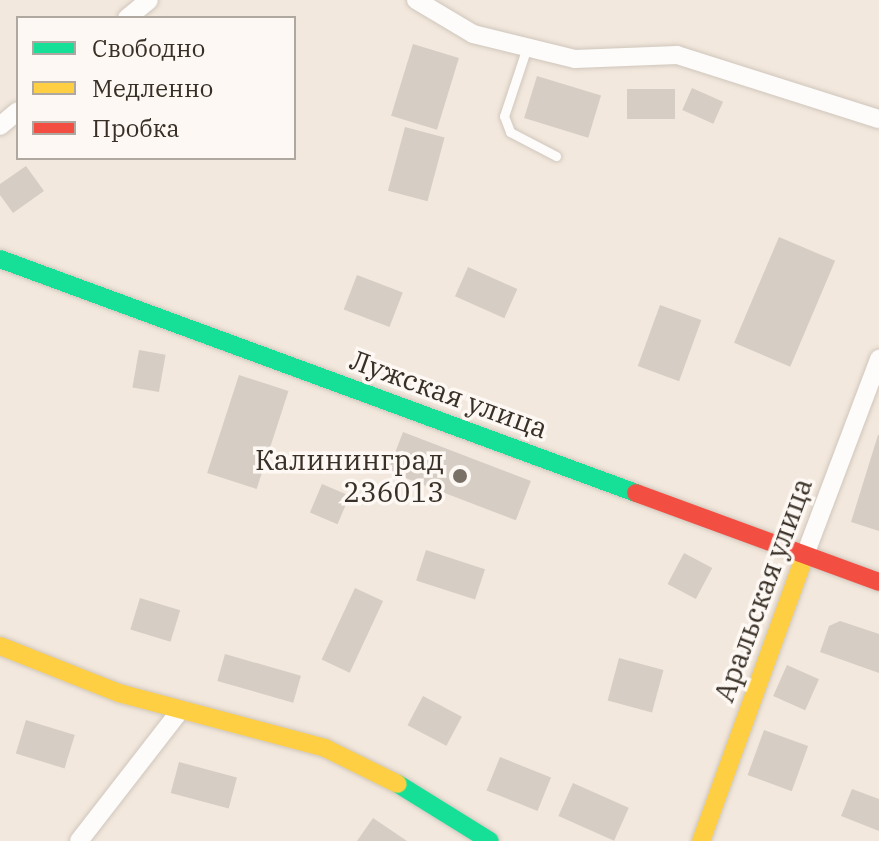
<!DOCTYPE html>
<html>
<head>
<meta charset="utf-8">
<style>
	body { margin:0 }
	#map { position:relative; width:879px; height:841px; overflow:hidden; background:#f3e8dd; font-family:"IBM Plex Serif",serif }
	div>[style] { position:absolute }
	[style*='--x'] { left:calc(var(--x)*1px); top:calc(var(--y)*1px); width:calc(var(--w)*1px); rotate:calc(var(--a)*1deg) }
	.building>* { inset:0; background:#d6cdc4; transform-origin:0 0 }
	.roads { filter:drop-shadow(0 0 2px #cfc6bc) drop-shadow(0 0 2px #cfc6bc) }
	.lane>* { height:9px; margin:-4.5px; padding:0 4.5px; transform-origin:4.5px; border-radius:4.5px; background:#fdfcfa }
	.street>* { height:18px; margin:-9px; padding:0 9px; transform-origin:9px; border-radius:9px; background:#fdfcfa }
	.fast>* { height:18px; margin:-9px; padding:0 9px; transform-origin:9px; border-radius:9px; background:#16e098 }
	.slow>* { height:18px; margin:-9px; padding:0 9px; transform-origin:9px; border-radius:9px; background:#ffcf43 }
	.jam>* { height:18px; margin:-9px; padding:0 9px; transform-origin:9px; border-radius:9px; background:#f24e42 }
	.dots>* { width:22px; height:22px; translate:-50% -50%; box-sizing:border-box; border:4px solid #fdf8f3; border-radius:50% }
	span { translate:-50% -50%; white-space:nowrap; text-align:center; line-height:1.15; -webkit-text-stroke:7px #fdf8f3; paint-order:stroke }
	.street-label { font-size:28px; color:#382f26 }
	.poi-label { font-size:28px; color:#382f26 }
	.right { translate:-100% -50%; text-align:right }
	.legend { position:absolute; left:16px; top:16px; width:280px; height:144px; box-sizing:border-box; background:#fdf8f3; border:2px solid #aea8a1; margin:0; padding:10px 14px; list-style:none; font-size:24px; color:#382f26 }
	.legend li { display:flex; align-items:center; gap:16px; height:40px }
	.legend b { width:40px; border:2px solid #aea8a1 }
</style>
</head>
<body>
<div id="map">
	<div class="building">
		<i style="left:413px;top:44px;width:48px;height:75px;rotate:17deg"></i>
		<i style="left:537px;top:76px;width:67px;height:44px;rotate:17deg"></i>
		<i style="left:692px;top:88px;width:34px;height:24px;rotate:24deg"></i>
		<i style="left:627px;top:89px;width:48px;height:30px"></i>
		<i style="left:405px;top:127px;width:41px;height:66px;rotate:15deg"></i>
		<i style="clip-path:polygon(26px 166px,44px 191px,13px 213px,0 195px,0 184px)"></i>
		<i style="left:779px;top:237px;width:61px;height:115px;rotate:23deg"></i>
		<i style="left:468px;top:267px;width:54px;height:32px;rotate:24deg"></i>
		<i style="left:357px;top:275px;width:49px;height:37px;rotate:21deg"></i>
		<i style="left:660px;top:305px;width:44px;height:65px;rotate:20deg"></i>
		<i style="left:139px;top:350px;width:27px;height:38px;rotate:10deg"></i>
		<i style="left:239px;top:375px;width:52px;height:103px;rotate:18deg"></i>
		<i style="left:403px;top:432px;width:137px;height:42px;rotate:21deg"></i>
		<i style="clip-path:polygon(878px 435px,879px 435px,879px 531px,851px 522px)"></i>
		<i style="left:322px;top:484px;width:30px;height:31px;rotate:23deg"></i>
		<i style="left:426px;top:550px;width:62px;height:32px;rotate:18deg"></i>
		<i style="left:684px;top:553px;width:32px;height:35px;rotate:28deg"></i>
		<i style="left:355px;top:588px;width:31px;height:79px;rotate:25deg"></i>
		<i style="left:140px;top:598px;width:42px;height:33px;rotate:17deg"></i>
		<i style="clip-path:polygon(840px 621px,879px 634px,879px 673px,820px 652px,829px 626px)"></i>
		<i style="left:225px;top:654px;width:79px;height:28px;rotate:16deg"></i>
		<i style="left:619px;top:658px;width:46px;height:44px;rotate:15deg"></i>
		<i style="left:787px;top:665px;width:35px;height:34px;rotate:24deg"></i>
		<i style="left:423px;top:696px;width:44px;height:33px;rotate:28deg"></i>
		<i style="left:26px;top:720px;width:51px;height:35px;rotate:17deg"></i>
		<i style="left:764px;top:730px;width:47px;height:48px;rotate:20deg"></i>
		<i style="left:500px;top:757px;width:55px;height:36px;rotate:22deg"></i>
		<i style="left:179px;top:762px;width:60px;height:32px;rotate:15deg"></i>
		<i style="left:573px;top:783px;width:61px;height:36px;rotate:24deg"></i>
		<i style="clip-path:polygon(852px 789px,879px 799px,879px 831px,841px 816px)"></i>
		<i style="clip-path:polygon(373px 818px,407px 841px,357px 841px)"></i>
	</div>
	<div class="roads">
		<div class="lane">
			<i style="--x:527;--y:47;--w:73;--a:108.4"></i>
			<i style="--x:504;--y:116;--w:17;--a:69"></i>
			<i style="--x:510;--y:132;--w:52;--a:27.6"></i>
		</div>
		<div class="street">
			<i style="--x:416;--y:0;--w:66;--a:30.8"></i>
			<i style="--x:473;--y:34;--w:105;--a:13.8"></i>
			<i style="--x:575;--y:59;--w:102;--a:-2.2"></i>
			<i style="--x:677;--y:55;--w:212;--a:17.6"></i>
			<i style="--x:127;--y:18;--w:28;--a:-39"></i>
			<i style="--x:0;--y:126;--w:23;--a:-40"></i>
			<i style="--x:805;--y:555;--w:210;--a:-69.3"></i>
			<i style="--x:79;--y:841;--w:165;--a:-52.2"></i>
		</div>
		<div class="fast">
			<i style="--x:0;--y:259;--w:678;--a:20.2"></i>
			<i style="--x:398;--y:784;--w:108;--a:31.8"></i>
		</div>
		<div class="slow">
			<i style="--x:0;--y:646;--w:128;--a:21.6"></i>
			<i style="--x:119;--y:693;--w:213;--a:14.9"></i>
			<i style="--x:325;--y:748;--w:81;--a:26.3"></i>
			<i style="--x:701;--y:841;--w:304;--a:-70"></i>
		</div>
		<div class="jam">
			<i style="--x:636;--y:493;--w:259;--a:20.1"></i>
		</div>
	</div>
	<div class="dots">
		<i style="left:460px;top:476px;background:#797066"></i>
	</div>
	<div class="street-label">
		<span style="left:449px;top:394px;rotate:20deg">Лужская улица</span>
		<span style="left:763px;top:590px;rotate:-70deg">Аральская улица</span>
	</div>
	<div class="poi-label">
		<span class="right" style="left:444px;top:476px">Калининград<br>236013</span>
	</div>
	<ul class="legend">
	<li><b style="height:10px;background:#16e098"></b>Свободно</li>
	<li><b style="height:10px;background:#ffcf43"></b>Медленно</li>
	<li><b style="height:10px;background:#f24e42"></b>Пробка</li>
	</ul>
</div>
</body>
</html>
